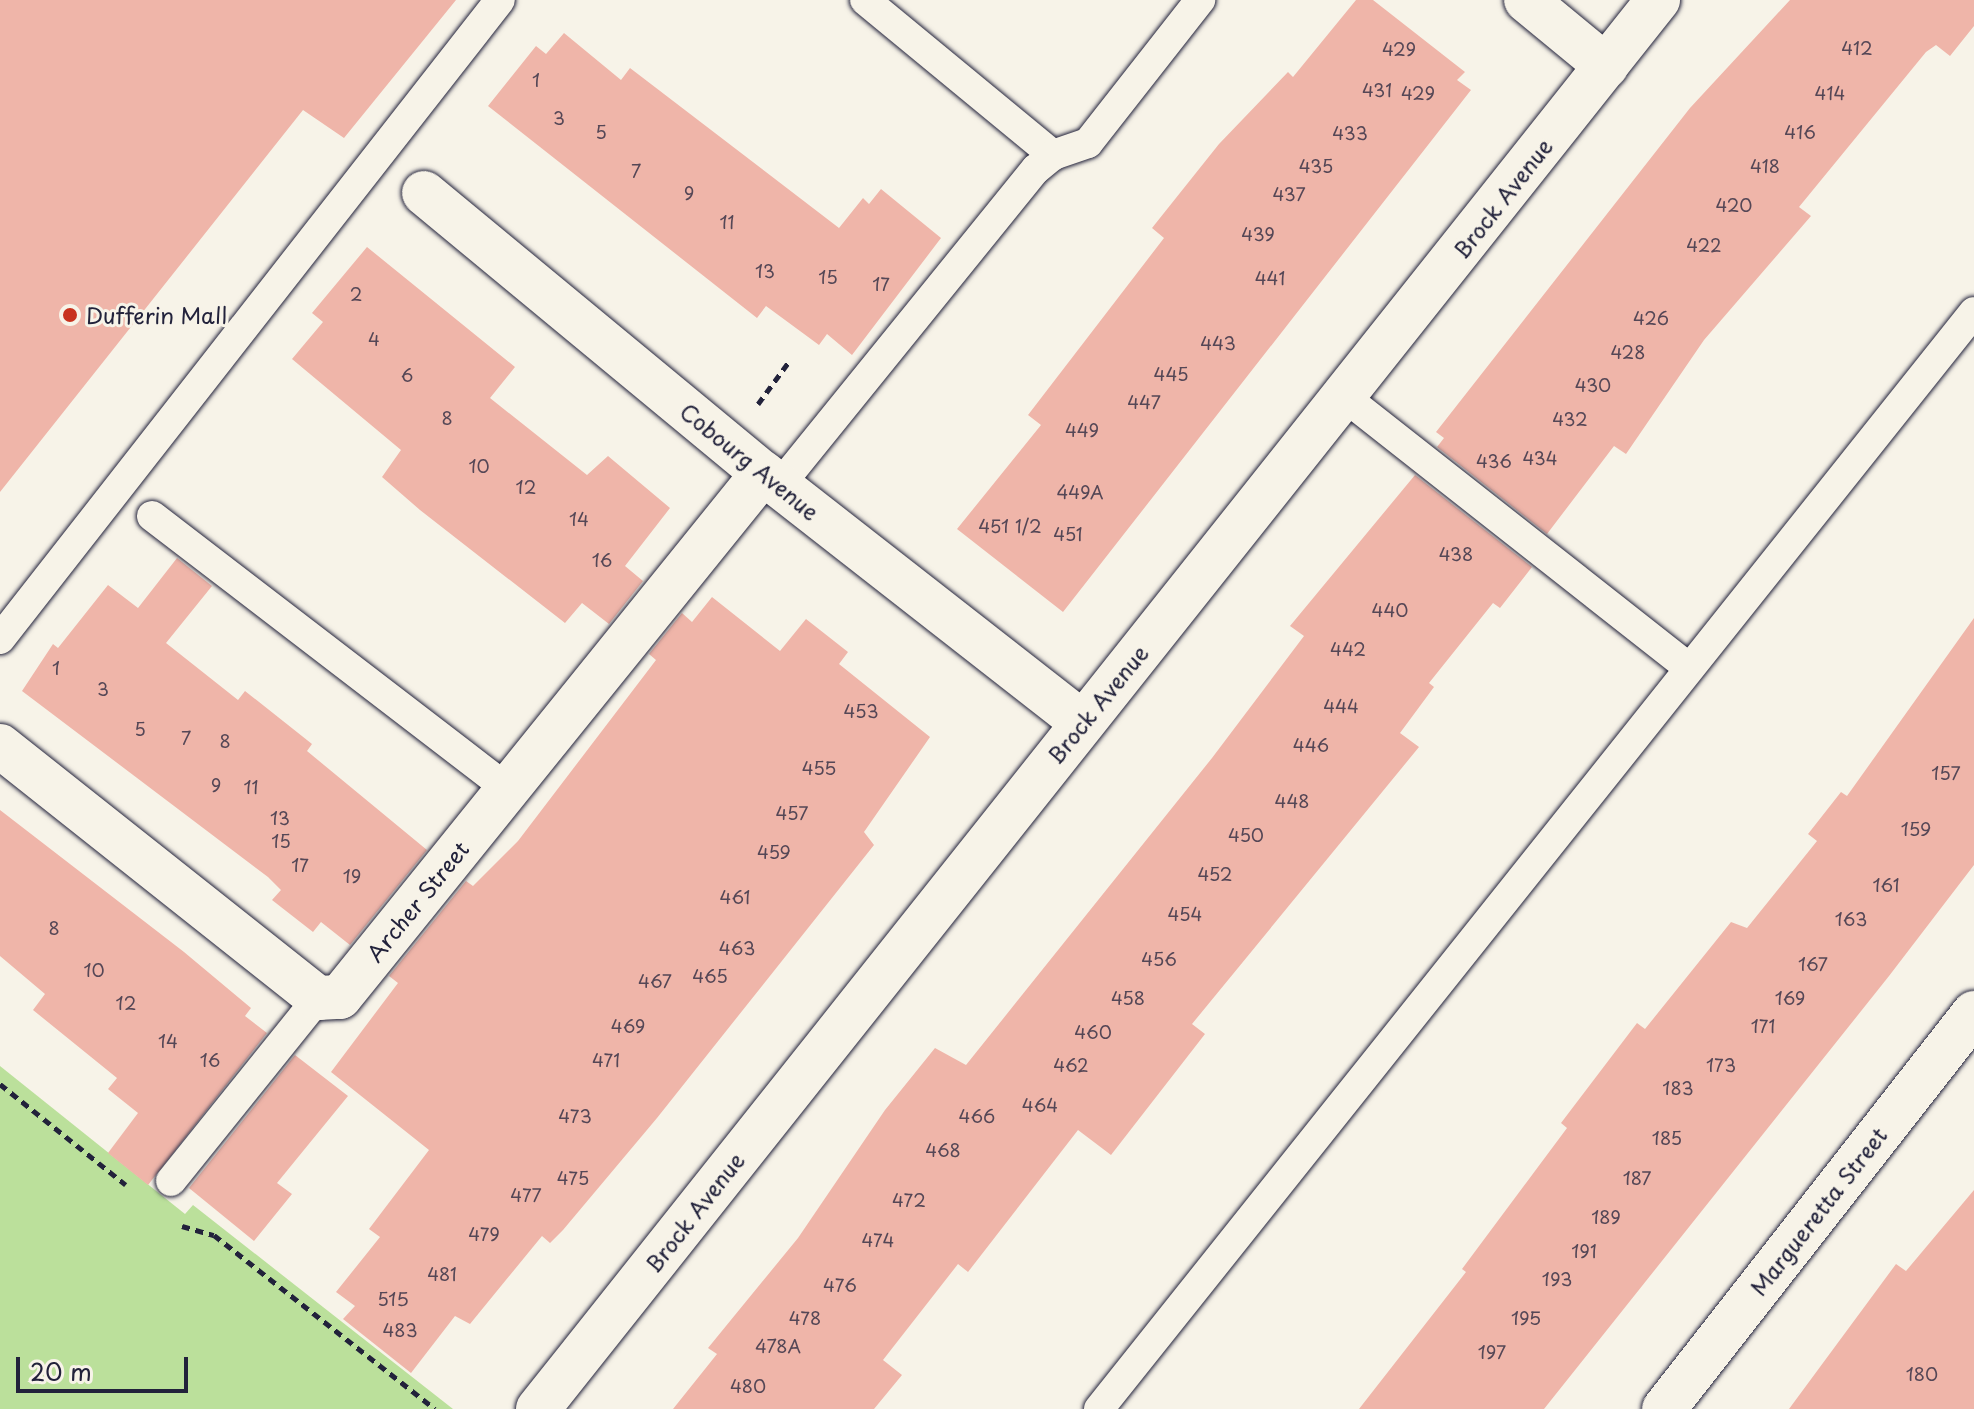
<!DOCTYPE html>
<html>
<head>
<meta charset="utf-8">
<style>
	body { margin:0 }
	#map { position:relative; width:1974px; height:1409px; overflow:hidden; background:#f7f3e8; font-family:"Playpen Sans",sans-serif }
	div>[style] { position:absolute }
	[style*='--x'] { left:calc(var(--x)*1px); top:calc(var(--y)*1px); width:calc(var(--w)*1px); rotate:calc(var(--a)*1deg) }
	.green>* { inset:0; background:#bbe09b }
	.building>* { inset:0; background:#efb5a9 }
	.path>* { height:5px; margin-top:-2.5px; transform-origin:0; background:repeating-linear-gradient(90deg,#22223b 0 8px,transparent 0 14px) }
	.roads { filter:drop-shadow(0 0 2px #22223b) drop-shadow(0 0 2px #22223b) }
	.lane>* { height:30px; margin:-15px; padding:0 15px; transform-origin:15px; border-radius:15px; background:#f7f3e8 }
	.street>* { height:44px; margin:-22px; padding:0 22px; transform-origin:22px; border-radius:22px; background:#f7f3e8 }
	.dots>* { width:22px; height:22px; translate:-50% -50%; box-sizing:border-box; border:4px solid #f7f3e8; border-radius:50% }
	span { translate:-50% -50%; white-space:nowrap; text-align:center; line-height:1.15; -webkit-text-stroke:6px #f7f3e8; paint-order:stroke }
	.number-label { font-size:18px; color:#554756 }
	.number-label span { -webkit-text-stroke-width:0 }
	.street-label { font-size:22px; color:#22223b }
	.poi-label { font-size:22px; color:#22223b }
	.left { translate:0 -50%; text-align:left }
	.scale { position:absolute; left:16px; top:1357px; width:172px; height:36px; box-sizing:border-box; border:4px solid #22223b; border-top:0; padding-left:10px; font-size:24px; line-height:28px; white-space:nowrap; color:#22223b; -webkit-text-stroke:6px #f7f3e8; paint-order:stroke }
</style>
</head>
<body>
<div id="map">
	<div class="green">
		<i style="clip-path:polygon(0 1066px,185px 1214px,193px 1205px,453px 1409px,0 1409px)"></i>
	</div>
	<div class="building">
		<i style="clip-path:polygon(0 0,456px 0,344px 138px,303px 110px,0 492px)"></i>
		<i style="clip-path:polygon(1356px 0,1373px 0,1465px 72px,1457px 80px,1471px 90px,1063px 612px,957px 529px,1041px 425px,1028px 415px,1164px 238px,1152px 228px,1219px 144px,1288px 72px,1293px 77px)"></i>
		<i style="clip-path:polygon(1790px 0,1974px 0,1974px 26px,1950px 56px,1936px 45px,1926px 52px,1799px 207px,1811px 216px,1704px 340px,1626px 454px,1614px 446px,1547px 534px,1437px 447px,1444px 438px,1436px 432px,1690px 108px)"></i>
		<i style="clip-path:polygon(564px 33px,621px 80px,630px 68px,839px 228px,863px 198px,869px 204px,881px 189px,941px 238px,852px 355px,827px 334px,819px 345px,766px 306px,757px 318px,488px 106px,536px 46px,546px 54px)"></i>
		<i style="clip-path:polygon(367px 247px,515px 367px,490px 398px,587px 475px,608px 456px,670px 508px,625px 566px,643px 581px,609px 624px,582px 603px,565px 623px,420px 510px,382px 477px,401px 450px,292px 359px,323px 322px,312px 313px)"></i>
		<i style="clip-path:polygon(1415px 475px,1532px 567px,1500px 608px,1493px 603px,1429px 683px,1434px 687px,1400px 733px,1419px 747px,1192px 1024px,1205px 1034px,1111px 1155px,1078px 1130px,968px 1272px,958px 1264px,883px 1360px,902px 1375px,874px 1409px,673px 1409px,717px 1354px,708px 1348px,798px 1238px,885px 1110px,935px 1048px,966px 1065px,1212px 758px,1304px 636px,1290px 626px)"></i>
		<i style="clip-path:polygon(177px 558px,212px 586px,166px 643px,238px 700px,245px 691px,312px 744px,307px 751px,427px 850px,350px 945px,321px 922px,313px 932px,272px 900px,281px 890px,268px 877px,22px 691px,53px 644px,58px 648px,108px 585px,138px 608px)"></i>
		<i style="clip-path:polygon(712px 597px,780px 651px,806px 619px,848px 652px,839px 664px,930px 737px,864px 832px,874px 845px,657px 1118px,563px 1230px,550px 1243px,542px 1236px,470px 1324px,455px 1316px,411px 1373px,343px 1319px,355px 1306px,336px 1292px,380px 1237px,369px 1229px,429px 1150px,331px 1072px,398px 983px,389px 976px,466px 881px,473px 886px,518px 841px,656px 660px,649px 654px,682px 613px,692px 622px)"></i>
		<i style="clip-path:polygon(1974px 618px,1974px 865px,1889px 976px,1544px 1409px,1359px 1409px,1466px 1272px,1462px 1269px,1567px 1128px,1561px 1123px,1637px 1023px,1645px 1029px,1731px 922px,1747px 928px,1817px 841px,1808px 834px,1841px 792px,1847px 796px)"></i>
		<i style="clip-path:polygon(0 810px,184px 952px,251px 1008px,245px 1016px,267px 1033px,148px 1185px,108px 1153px,138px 1113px,108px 1089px,117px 1078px,33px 1010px,45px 994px,0 956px)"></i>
		<i style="clip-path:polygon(295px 1055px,348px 1096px,277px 1183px,292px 1194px,254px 1241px,189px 1188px)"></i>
		<i style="clip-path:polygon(1974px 1190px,1974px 1409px,1789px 1409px,1896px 1264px,1906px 1271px)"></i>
	</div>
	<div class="path">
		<i style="--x:758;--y:404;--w:51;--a:-53.8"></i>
		<i style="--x:0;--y:1084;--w:161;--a:38.7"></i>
		<i style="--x:182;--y:1226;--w:33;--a:16"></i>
		<i style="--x:214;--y:1235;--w:281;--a:38.2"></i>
	</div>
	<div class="roads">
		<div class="lane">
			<i style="--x:865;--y:0;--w:244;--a:39.5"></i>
			<i style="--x:1346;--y:398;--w:435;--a:38.2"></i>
			<i style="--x:779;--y:486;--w:408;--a:-51"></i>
			<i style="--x:1036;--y:169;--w:22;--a:-39"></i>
			<i style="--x:1053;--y:155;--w:37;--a:-19"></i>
			<i style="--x:1088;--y:143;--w:182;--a:-51.9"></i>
			<i style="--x:152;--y:516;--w:449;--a:37.5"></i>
			<i style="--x:0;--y:639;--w:811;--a:-51.96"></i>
			<i style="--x:171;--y:1181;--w:235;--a:-51.2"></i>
			<i style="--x:1099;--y:1409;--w:1403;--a:-51.42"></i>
		</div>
		<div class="street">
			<i style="--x:1526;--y:0;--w:104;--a:39.5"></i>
			<i style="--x:424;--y:193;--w:440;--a:39.6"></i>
			<i style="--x:763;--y:473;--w:405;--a:38"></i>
			<i style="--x:0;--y:746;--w:406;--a:38.4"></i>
			<i style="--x:318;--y:998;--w:22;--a:-3"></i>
			<i style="--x:340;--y:997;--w:673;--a:-51.09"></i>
			<i style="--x:538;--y:1409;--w:1800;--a:-51.52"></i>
			<i style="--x:1664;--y:1409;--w:503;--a:-51.95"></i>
		</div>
	</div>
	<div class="dots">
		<i style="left:70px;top:315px;background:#c8321e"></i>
	</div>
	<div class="number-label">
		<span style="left:1857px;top:48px">412</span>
		<span style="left:1399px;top:49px">429</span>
		<span style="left:536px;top:80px">1</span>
		<span style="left:1377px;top:90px">431</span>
		<span style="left:1418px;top:93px">429</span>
		<span style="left:1830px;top:93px">414</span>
		<span style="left:559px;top:118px">3</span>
		<span style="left:601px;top:132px">5</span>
		<span style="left:1800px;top:132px">416</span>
		<span style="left:1350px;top:133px">433</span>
		<span style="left:1316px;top:166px">435</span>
		<span style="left:1765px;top:166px">418</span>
		<span style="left:636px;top:171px">7</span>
		<span style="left:689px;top:193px">9</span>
		<span style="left:1289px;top:194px">437</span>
		<span style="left:1734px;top:205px">420</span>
		<span style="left:727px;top:222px">11</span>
		<span style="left:1258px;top:234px">439</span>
		<span style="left:1704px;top:245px">422</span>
		<span style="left:765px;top:271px">13</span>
		<span style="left:828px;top:277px">15</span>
		<span style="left:1270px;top:278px">441</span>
		<span style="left:881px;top:284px">17</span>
		<span style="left:356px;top:294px">2</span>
		<span style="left:1651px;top:318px">426</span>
		<span style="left:374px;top:339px">4</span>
		<span style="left:1218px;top:343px">443</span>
		<span style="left:1628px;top:352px">428</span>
		<span style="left:1171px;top:374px">445</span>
		<span style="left:407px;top:375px">6</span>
		<span style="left:1593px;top:385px">430</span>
		<span style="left:1144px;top:402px">447</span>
		<span style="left:447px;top:418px">8</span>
		<span style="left:1570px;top:419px">432</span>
		<span style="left:1082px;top:430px">449</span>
		<span style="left:1540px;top:458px">434</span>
		<span style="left:1494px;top:461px">436</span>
		<span style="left:479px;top:466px">10</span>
		<span style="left:526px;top:487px">12</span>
		<span style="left:1080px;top:492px">449A</span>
		<span style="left:579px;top:519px">14</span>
		<span style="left:1010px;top:526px">451 1/2</span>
		<span style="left:1068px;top:534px">451</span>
		<span style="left:1456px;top:554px">438</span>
		<span style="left:602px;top:560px">16</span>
		<span style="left:1390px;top:610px">440</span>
		<span style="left:1348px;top:649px">442</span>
		<span style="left:56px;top:668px">1</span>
		<span style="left:103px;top:689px">3</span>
		<span style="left:1341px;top:706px">444</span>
		<span style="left:861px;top:711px">453</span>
		<span style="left:140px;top:729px">5</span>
		<span style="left:186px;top:738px">7</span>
		<span style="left:225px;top:741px">8</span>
		<span style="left:1311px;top:745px">446</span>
		<span style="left:819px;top:768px">455</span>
		<span style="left:1946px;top:773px">157</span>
		<span style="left:216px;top:785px">9</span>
		<span style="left:251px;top:787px">11</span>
		<span style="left:1292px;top:801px">448</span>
		<span style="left:792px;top:813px">457</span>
		<span style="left:280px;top:818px">13</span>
		<span style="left:1916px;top:829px">159</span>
		<span style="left:1246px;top:835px">450</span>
		<span style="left:281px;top:841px">15</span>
		<span style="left:774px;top:852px">459</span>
		<span style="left:300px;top:865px">17</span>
		<span style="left:1215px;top:874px">452</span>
		<span style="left:352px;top:876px">19</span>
		<span style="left:1886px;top:885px">161</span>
		<span style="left:735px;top:897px">461</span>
		<span style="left:1185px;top:914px">454</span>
		<span style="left:1851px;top:919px">163</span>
		<span style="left:54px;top:928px">8</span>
		<span style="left:737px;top:948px">463</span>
		<span style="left:1159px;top:959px">456</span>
		<span style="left:1813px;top:964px">167</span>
		<span style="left:94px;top:970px">10</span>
		<span style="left:710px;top:976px">465</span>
		<span style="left:655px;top:981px">467</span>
		<span style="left:1128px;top:998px">458</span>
		<span style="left:1790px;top:998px">169</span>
		<span style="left:126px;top:1003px">12</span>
		<span style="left:628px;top:1026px">469</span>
		<span style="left:1763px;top:1026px">171</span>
		<span style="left:1093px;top:1032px">460</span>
		<span style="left:168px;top:1041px">14</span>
		<span style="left:210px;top:1060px">16</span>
		<span style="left:606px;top:1060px">471</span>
		<span style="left:1071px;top:1065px">462</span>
		<span style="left:1721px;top:1065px">173</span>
		<span style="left:1678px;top:1088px">183</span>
		<span style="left:1040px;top:1105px">464</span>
		<span style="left:575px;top:1116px">473</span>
		<span style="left:977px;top:1116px">466</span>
		<span style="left:1667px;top:1138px">185</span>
		<span style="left:943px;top:1150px">468</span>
		<span style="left:573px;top:1178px">475</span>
		<span style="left:1637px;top:1178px">187</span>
		<span style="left:526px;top:1195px">477</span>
		<span style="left:909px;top:1200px">472</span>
		<span style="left:1606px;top:1217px">189</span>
		<span style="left:484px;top:1234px">479</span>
		<span style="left:878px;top:1240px">474</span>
		<span style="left:1584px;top:1251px">191</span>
		<span style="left:442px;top:1274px">481</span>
		<span style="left:1557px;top:1279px">193</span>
		<span style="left:840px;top:1285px">476</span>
		<span style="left:393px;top:1299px">515</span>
		<span style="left:805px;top:1318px">478</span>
		<span style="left:1526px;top:1318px">195</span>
		<span style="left:400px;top:1330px">483</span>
		<span style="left:778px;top:1346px">478A</span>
		<span style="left:1492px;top:1352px">197</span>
		<span style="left:1922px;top:1374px">180</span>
		<span style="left:748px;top:1386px">480</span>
	</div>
	<div class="street-label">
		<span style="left:1502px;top:198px;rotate:-52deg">Brock Avenue</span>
		<span style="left:750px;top:461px;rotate:39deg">Cobourg Avenue</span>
		<span style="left:1097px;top:704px;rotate:-51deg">Brock Avenue</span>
		<span style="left:417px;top:901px;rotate:-51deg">Archer Street</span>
		<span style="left:1818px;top:1211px;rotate:-52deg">Margueretta Street</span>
		<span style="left:694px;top:1212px;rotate:-52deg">Brock Avenue</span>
	</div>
	<div class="poi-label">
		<span class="left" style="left:86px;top:315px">Dufferin Mall</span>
	</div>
	<div class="scale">20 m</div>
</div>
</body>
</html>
